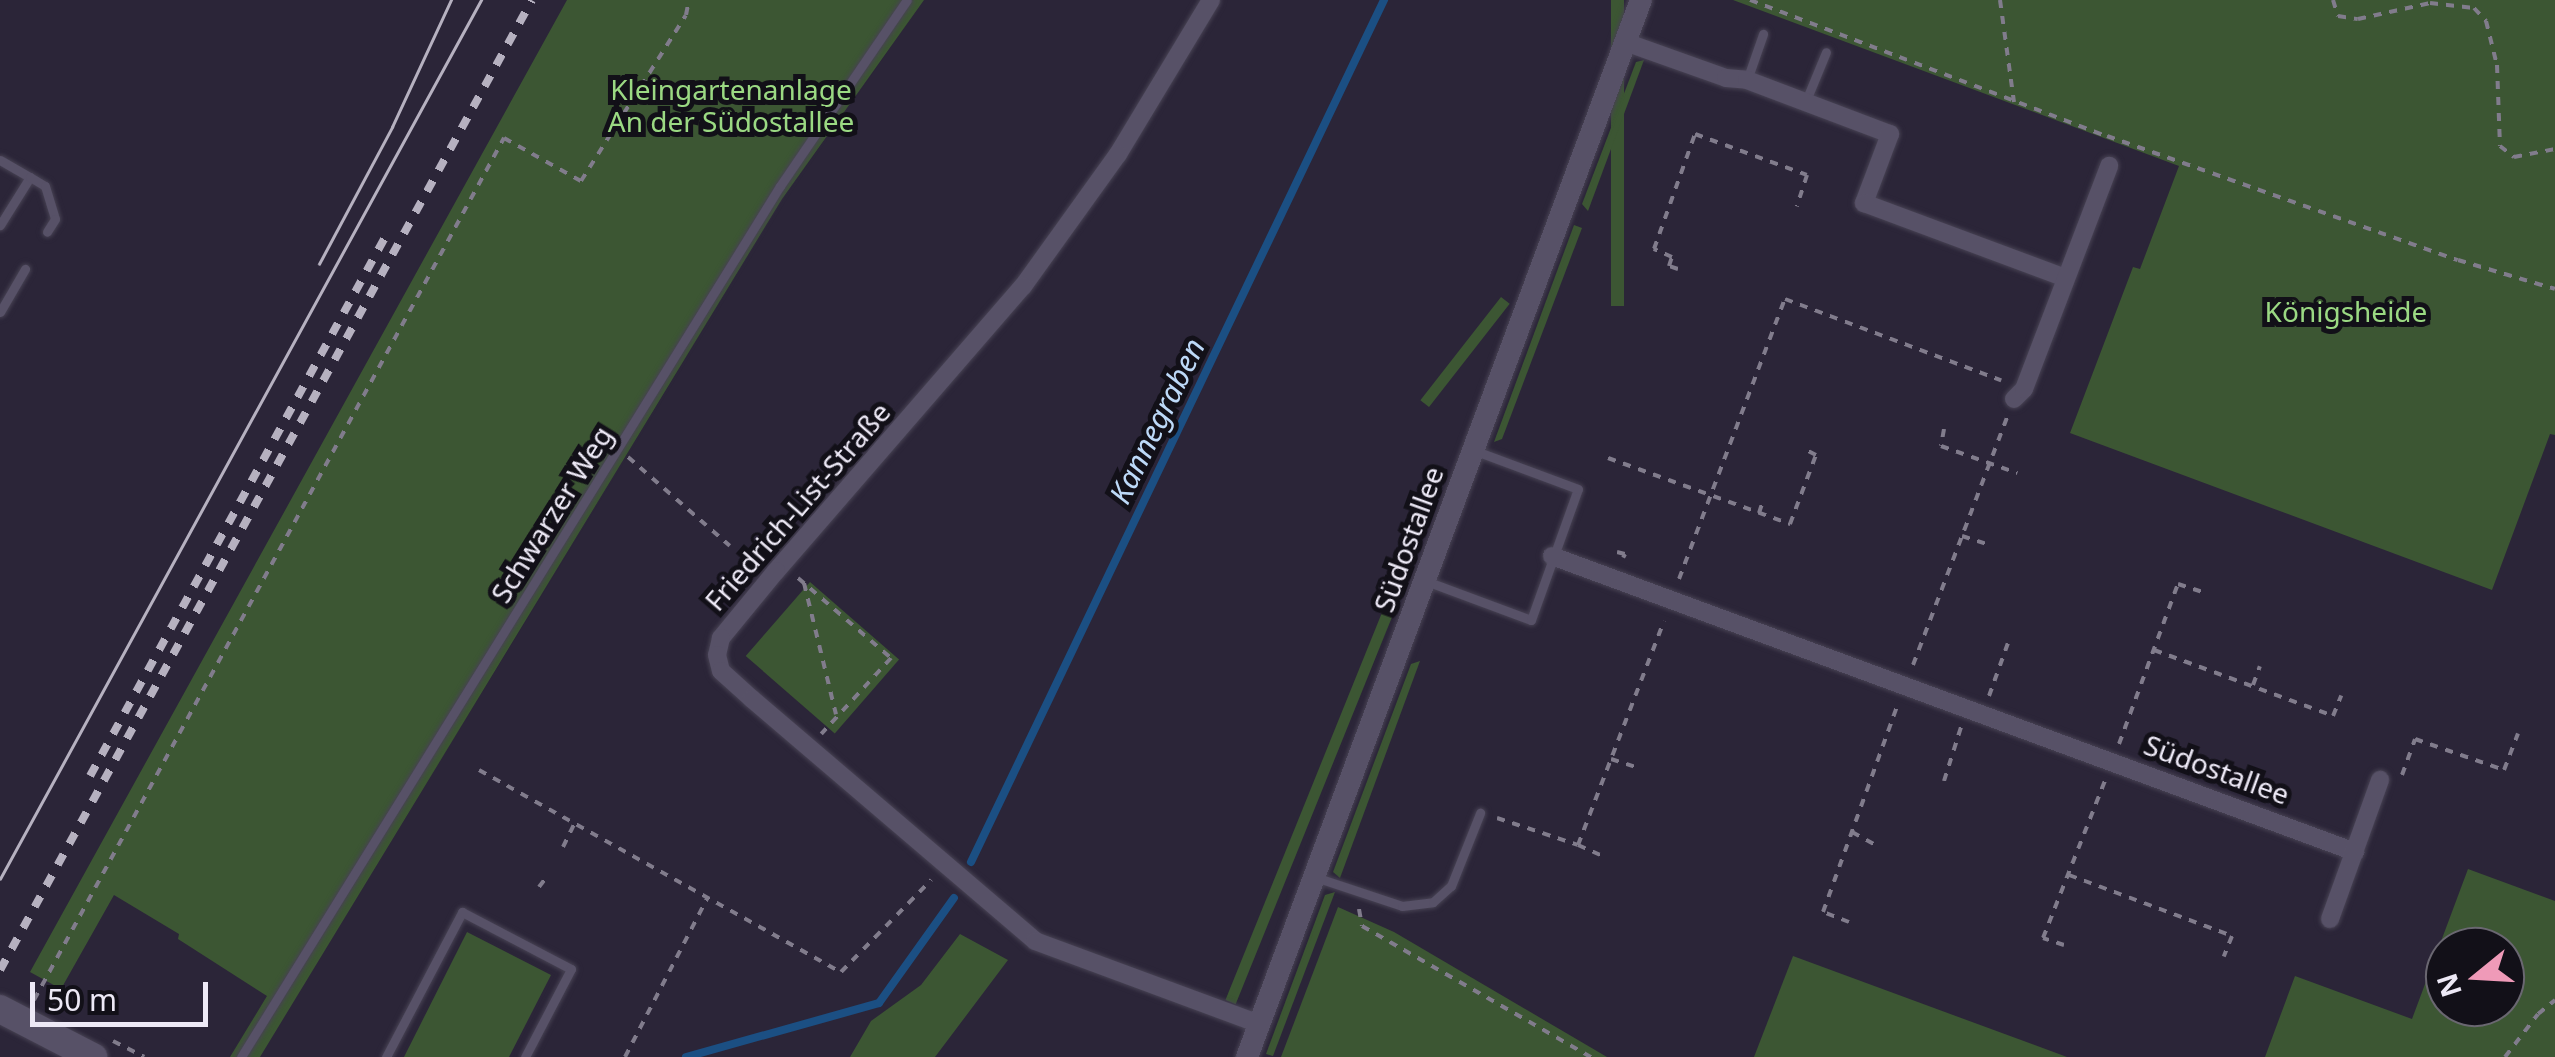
<!DOCTYPE html>
<html>
<head>
<meta charset="utf-8">
<style>
	body { margin:0 }
	#map { position:relative; width:2555px; height:1057px; overflow:hidden; background:#2b2538; font-family:"Noto Sans",sans-serif }
	div>[style] { position:absolute }
	[style*='--x'] { left:calc(var(--x)*1px); top:calc(var(--y)*1px); width:calc(var(--w)*1px); rotate:calc(var(--a)*1deg) }
	.green>* { inset:0; background:#3c5633; transform-origin:0 0 }
	.stream>* { height:8px; margin:-4px; padding:0 4px; transform-origin:4px; border-radius:4px; background:#1b4f83 }
	.path>* { height:4px; margin-top:-2px; transform-origin:0; background:repeating-linear-gradient(90deg,#817c8c 0 8px,transparent 0 16px) }
	.roads { filter:drop-shadow(0 0 2px #474253) drop-shadow(0 0 2px #474253) }
	.service>* { height:9px; margin:-4.5px; padding:0 4.5px; transform-origin:4.5px; border-radius:4.5px; background:#575167 }
	.minor>* { height:18px; margin:-9px; padding:0 9px; transform-origin:9px; border-radius:9px; background:#575167 }
	.tertiary>* { height:22px; margin:-11px; padding:0 11px; transform-origin:11px; border-radius:11px; background:#575167 }
	.secondary>* { height:28px; margin:-14px; padding:0 14px; transform-origin:14px; border-radius:14px; background:#575167 }
	.tram>* { height:2.5px; margin:-1.25px; padding:0 1.25px; transform-origin:1.25px; border-radius:1.25px; background:#b6b1c0 }
	.rail>* { height:8px; margin-top:-4px; transform-origin:0; background:repeating-linear-gradient(90deg,#b6b1c0 0 12px,transparent 0 24px) }
	span { translate:-50% -50%; white-space:nowrap; text-align:center; line-height:1.15; -webkit-text-stroke:10px #121018; paint-order:stroke }
	.park-label { font-size:28px; color:#9bd983 }
	.street-label { font-size:28px; color:#ede9f6 }
	.water-label { font-size:30px; color:#bdd9f8; font-style:italic }
	.north { position:absolute; left:2425px; top:927px; width:100px; height:100px; box-sizing:border-box; background:#121018; border:2px solid #6a6771; border-radius:50%; rotate:252deg; font-size:28px; font-weight:700; line-height:40px; text-align:center; color:#ede9f6 }
	.north::after { content:''; display:block; margin:auto; width:35px; height:45px; background:#ef9ab8; clip-path:polygon(50% 0,100% 100%,50% 72%,0 100%) }
	.scale { position:absolute; left:30px; top:982px; width:178px; height:45px; box-sizing:border-box; border:5px solid #ede9f6; border-top:0; padding-left:12px; font-size:30px; line-height:35px; white-space:nowrap; color:#ede9f6; -webkit-text-stroke:8px #121018; paint-order:stroke }
</style>
</head>
<body>
<div id="map">
	<div class="green">
		<i style="clip-path:polygon(567px 0,924px 0,782px 199px,260px 1057px,230px 1057px,267px 996px,178px 939px,179px 934px,114px 895px,61px 989px,30px 972px)"></i>
		<i style="left:1611px;top:0;width:13px;height:306px"></i>
		<i style="clip-path:polygon(1733px 0,2555px 0,2555px 435px,2550px 434px,2492px 590px,2070px 433px,2133px 267px,2140px 269px,2179px 166px)"></i>
		<i style="clip-path:polygon(1644px 60px,1588px 211px,1582px 204px,1636px 62px)"></i>
		<i style="clip-path:polygon(1574px 225px,1582px 228px,1502px 439px,1494px 442px)"></i>
		<i style="left:1501px;top:297px;width:11px;height:131px;rotate:38deg"></i>
		<i style="left:1400px;top:568px;width:11px;height:466px;rotate:22deg"></i>
		<i style="left:810px;top:582px;width:118px;height:98px;rotate:41deg"></i>
		<i style="clip-path:polygon(1420px 661px,1340px 878px,1333px 872px,1411px 664px)"></i>
		<i style="clip-path:polygon(evenodd,2468px 869px,2555px 901px,2555px 1057px,2265px 1057px,2295px 976px,2412px 1019px,2468px 869px,2505px 947px,2505px 1007px,2445px 1007px,2445px 947px,2505px 947px)"></i>
		<i style="clip-path:polygon(1335px 892px,1273px 1056px,1266px 1054px,1325px 895px)"></i>
		<i style="clip-path:polygon(1338px 907px,1394px 932px,1607px 1057px,1281px 1057px)"></i>
		<i style="clip-path:polygon(467px 932px,551px 975px,509px 1057px,404px 1057px)"></i>
		<i style="clip-path:polygon(960px 934px,1008px 960px,935px 1057px,850px 1057px,871px 1021px,921px 985px)"></i>
		<i style="clip-path:polygon(1793px 956px,2067px 1057px,1754px 1057px)"></i>
	</div>
	<div class="stream">
		<i style="--x:971;--y:862;--w:956;--a:-64.4"></i>
		<i style="--x:686;--y:1057;--w:200;--a:-15.6"></i>
		<i style="--x:879;--y:1003;--w:129;--a:-54.5"></i>
	</div>
	<div class="path">
		<i style="--x:1750;--y:0;--w:382;--a:20.9"></i>
		<i style="--x:2107;--y:136;--w:372;--a:19.5"></i>
		<i style="--x:2458;--y:260;--w:101;--a:16.6"></i>
		<i style="--x:2000;--y:0;--w:103;--a:82.2"></i>
		<i style="--x:2333;--y:0;--w:17;--a:73"></i>
		<i style="--x:2338;--y:16;--w:20;--a:9"></i>
		<i style="--x:2358;--y:19;--w:74;--a:-12.5"></i>
		<i style="--x:2430;--y:3;--w:44;--a:6.5"></i>
		<i style="--x:2474;--y:8;--w:18;--a:47"></i>
		<i style="--x:2486;--y:21;--w:45;--a:76"></i>
		<i style="--x:2497;--y:65;--w:81;--a:87.9"></i>
		<i style="--x:2500;--y:146;--w:18;--a:38"></i>
		<i style="--x:2514;--y:157;--w:42;--a:-11"></i>
		<i style="--x:1678;--y:269;--w:9;--a:-162"></i>
		<i style="--x:1669;--y:266;--w:9;--a:-72"></i>
		<i style="--x:1672;--y:257;--w:20;--a:-156"></i>
		<i style="--x:1654;--y:249;--w:122;--a:-70.4"></i>
		<i style="--x:1695;--y:134;--w:119;--a:20.1"></i>
		<i style="--x:1807;--y:175;--w:33;--a:108"></i>
		<i style="--x:1944;--y:429;--w:17;--a:100"></i>
		<i style="--x:1941;--y:446;--w:81;--a:19.6"></i>
		<i style="--x:628;--y:457;--w:135;--a:41.1"></i>
		<i style="--x:1608;--y:458;--w:194;--a:19.9"></i>
		<i style="--x:1790;--y:524;--w:74;--a:-69.4"></i>
		<i style="--x:1816;--y:455;--w:11;--a:-153"></i>
		<i style="--x:1759;--y:513;--w:13;--a:-72"></i>
		<i style="--x:1962;--y:536;--w:28;--a:18"></i>
		<i style="--x:1617;--y:552;--w:8;--a:14"></i>
		<i style="--x:1625;--y:554;--w:4;--a:117"></i>
		<i style="--x:798;--y:578;--w:123;--a:40.7"></i>
		<i style="--x:891;--y:658;--w:103;--a:132.6"></i>
		<i style="--x:1679;--y:579;--w:299;--a:-69.3"></i>
		<i style="--x:1785;--y:299;--w:231;--a:20.6"></i>
		<i style="--x:804;--y:583;--w:135;--a:76.3"></i>
		<i style="--x:2154;--y:650;--w:191;--a:20.2"></i>
		<i style="--x:2333;--y:716;--w:22;--a:-68"></i>
		<i style="--x:1913;--y:665;--w:265;--a:-69.2"></i>
		<i style="--x:2253;--y:685;--w:20;--a:-70"></i>
		<i style="--x:1989;--y:696;--w:56;--a:-70.3"></i>
		<i style="--x:2119;--y:744;--w:171;--a:-69.8"></i>
		<i style="--x:2178;--y:584;--w:25;--a:18"></i>
		<i style="--x:1611;--y:759;--w:28;--a:18"></i>
		<i style="--x:479;--y:770;--w:415;--a:29.2"></i>
		<i style="--x:841;--y:972;--w:129;--a:-45.6"></i>
		<i style="--x:2402;--y:775;--w:38;--a:-70"></i>
		<i style="--x:2415;--y:739;--w:94;--a:19.2"></i>
		<i style="--x:2504;--y:770;--w:39;--a:-69"></i>
		<i style="--x:1944;--y:781;--w:57;--a:-72.5"></i>
		<i style="--x:1497;--y:818;--w:85;--a:18.4"></i>
		<i style="--x:1578;--y:845;--w:240;--a:-69"></i>
		<i style="--x:1852;--y:832;--w:29;--a:29"></i>
		<i style="--x:1578;--y:845;--w:30;--a:24"></i>
		<i style="--x:563;--y:847;--w:28;--a:-64"></i>
		<i style="--x:2069;--y:875;--w:174;--a:20.5"></i>
		<i style="--x:2232;--y:936;--w:22;--a:112"></i>
		<i style="--x:539;--y:887;--w:10;--a:-53"></i>
		<i style="--x:1359;--y:909;--w:17;--a:80"></i>
		<i style="--x:1362;--y:926;--w:264;--a:29.8"></i>
		<i style="--x:1849;--y:922;--w:28;--a:-159"></i>
		<i style="--x:1823;--y:912;--w:218;--a:-70.2"></i>
		<i style="--x:2064;--y:945;--w:22;--a:-162"></i>
		<i style="--x:2043;--y:938;--w:169;--a:-68.5"></i>
		<i style="--x:34;--y:1000;--w:982;--a:-61.4"></i>
		<i style="--x:504;--y:138;--w:88;--a:29.2"></i>
		<i style="--x:581;--y:181;--w:196;--a:-57.7"></i>
		<i style="--x:686;--y:15;--w:15;--a:-79"></i>
		<i style="--x:113;--y:1041;--w:35;--a:27"></i>
		<i style="--x:625;--y:1057;--w:180;--a:-62.6"></i>
		<i style="--x:2505;--y:1057;--w:54;--a:-52.5"></i>
		<i style="--x:2538;--y:1014;--w:22;--a:-39"></i>
	</div>
	<div class="roads">
		<div class="service">
			<i style="--x:1747;--y:80;--w:49;--a:-70.8"></i>
			<i style="--x:1805;--y:103;--w:55;--a:-67.6"></i>
			<i style="--x:0;--y:160;--w:34;--a:30"></i>
			<i style="--x:30;--y:177;--w:57;--a:122"></i>
			<i style="--x:30;--y:177;--w:17;--a:31"></i>
			<i style="--x:45;--y:186;--w:34;--a:73"></i>
			<i style="--x:55;--y:219;--w:15;--a:122"></i>
			<i style="--x:0;--y:312;--w:50;--a:-59.8"></i>
			<i style="--x:1426;--y:581;--w:112;--a:20.4"></i>
			<i style="--x:1531;--y:620;--w:139;--a:-70.3"></i>
			<i style="--x:1578;--y:489;--w:109;--a:-159.6"></i>
			<i style="--x:1315;--y:877;--w:92;--a:18.4"></i>
			<i style="--x:1402;--y:906;--w:31;--a:-7"></i>
			<i style="--x:1433;--y:902;--w:24;--a:-42"></i>
			<i style="--x:1451;--y:886;--w:79;--a:-68.3"></i>
			<i style="--x:241;--y:1057;--w:1024;--a:-58.25"></i>
			<i style="--x:780;--y:186;--w:225;--a:-55.7"></i>
			<i style="--x:386;--y:1057;--w:164;--a:-62.3"></i>
			<i style="--x:462;--y:912;--w:123;--a:27.6"></i>
			<i style="--x:571;--y:969;--w:99;--a:117.6"></i>
		</div>
		<div class="minor">
			<i style="--x:1211;--y:0;--w:180;--a:121.1"></i>
			<i style="--x:1118;--y:154;--w:163;--a:125.7"></i>
			<i style="--x:1023;--y:286;--w:377;--a:130.9"></i>
			<i style="--x:776;--y:571;--w:87;--a:129.4"></i>
			<i style="--x:721;--y:638;--w:17;--a:103"></i>
			<i style="--x:717;--y:655;--w:16;--a:76"></i>
			<i style="--x:721;--y:671;--w:42;--a:42.1"></i>
			<i style="--x:752;--y:699;--w:372;--a:40.5"></i>
			<i style="--x:1035;--y:941;--w:239;--a:20.3"></i>
			<i style="--x:1625;--y:42;--w:107;--a:19.6"></i>
			<i style="--x:1726;--y:78;--w:21;--a:5"></i>
			<i style="--x:1747;--y:80;--w:153;--a:20.7"></i>
			<i style="--x:1890;--y:134;--w:74;--a:110.6"></i>
			<i style="--x:1864;--y:203;--w:215;--a:20.4"></i>
			<i style="--x:2014;--y:399;--w:14;--a:-45"></i>
			<i style="--x:2024;--y:389;--w:239;--a:-69.1"></i>
			<i style="--x:1552;--y:556;--w:856;--a:20.23"></i>
			<i style="--x:2330;--y:919;--w:148;--a:-70.2"></i>
		</div>
		<div class="tertiary">
			<i style="--x:1247;--y:1057;--w:1128;--a:-69.56"></i>
		</div>
		<div class="secondary">
			<i style="--x:0;--y:1009;--w:105;--a:27.3"></i>
		</div>
	</div>
	<div class="tram">
		<i style="--x:319;--y:264;--w:155;--a:-61.9"></i>
		<i style="--x:392;--y:127;--w:140;--a:-65.1"></i>
		<i style="--x:0;--y:879;--w:1002;--a:-61.31"></i>
	</div>
	<div class="rail">
		<i style="--x:90;--y:776;--w:620;--a:-61.29"></i>
		<i style="--x:0;--y:970;--w:1106;--a:-61.26"></i>
	</div>
	<div class="park-label">
		<span style="left:731px;top:105px">Kleingartenanlage<br>An der Südostallee</span>
		<span style="left:2346px;top:311px">Königsheide</span>
	</div>
	<div class="street-label">
		<span style="left:797px;top:506px;rotate:-49deg">Friedrich-List-Straße</span>
		<span style="left:551px;top:514px;rotate:-58deg">Schwarzer Weg</span>
		<span style="left:1408px;top:539px;rotate:-70deg">Südostallee</span>
		<span style="left:2217px;top:769px;rotate:20deg">Südostallee</span>
	</div>
	<div class="water-label">
		<span style="left:1157px;top:421px;rotate:-64deg">Kannegraben</span>
	</div>
	<div class="north">N</div>
	<div class="scale">50 m</div>
</div>
</body>
</html>
